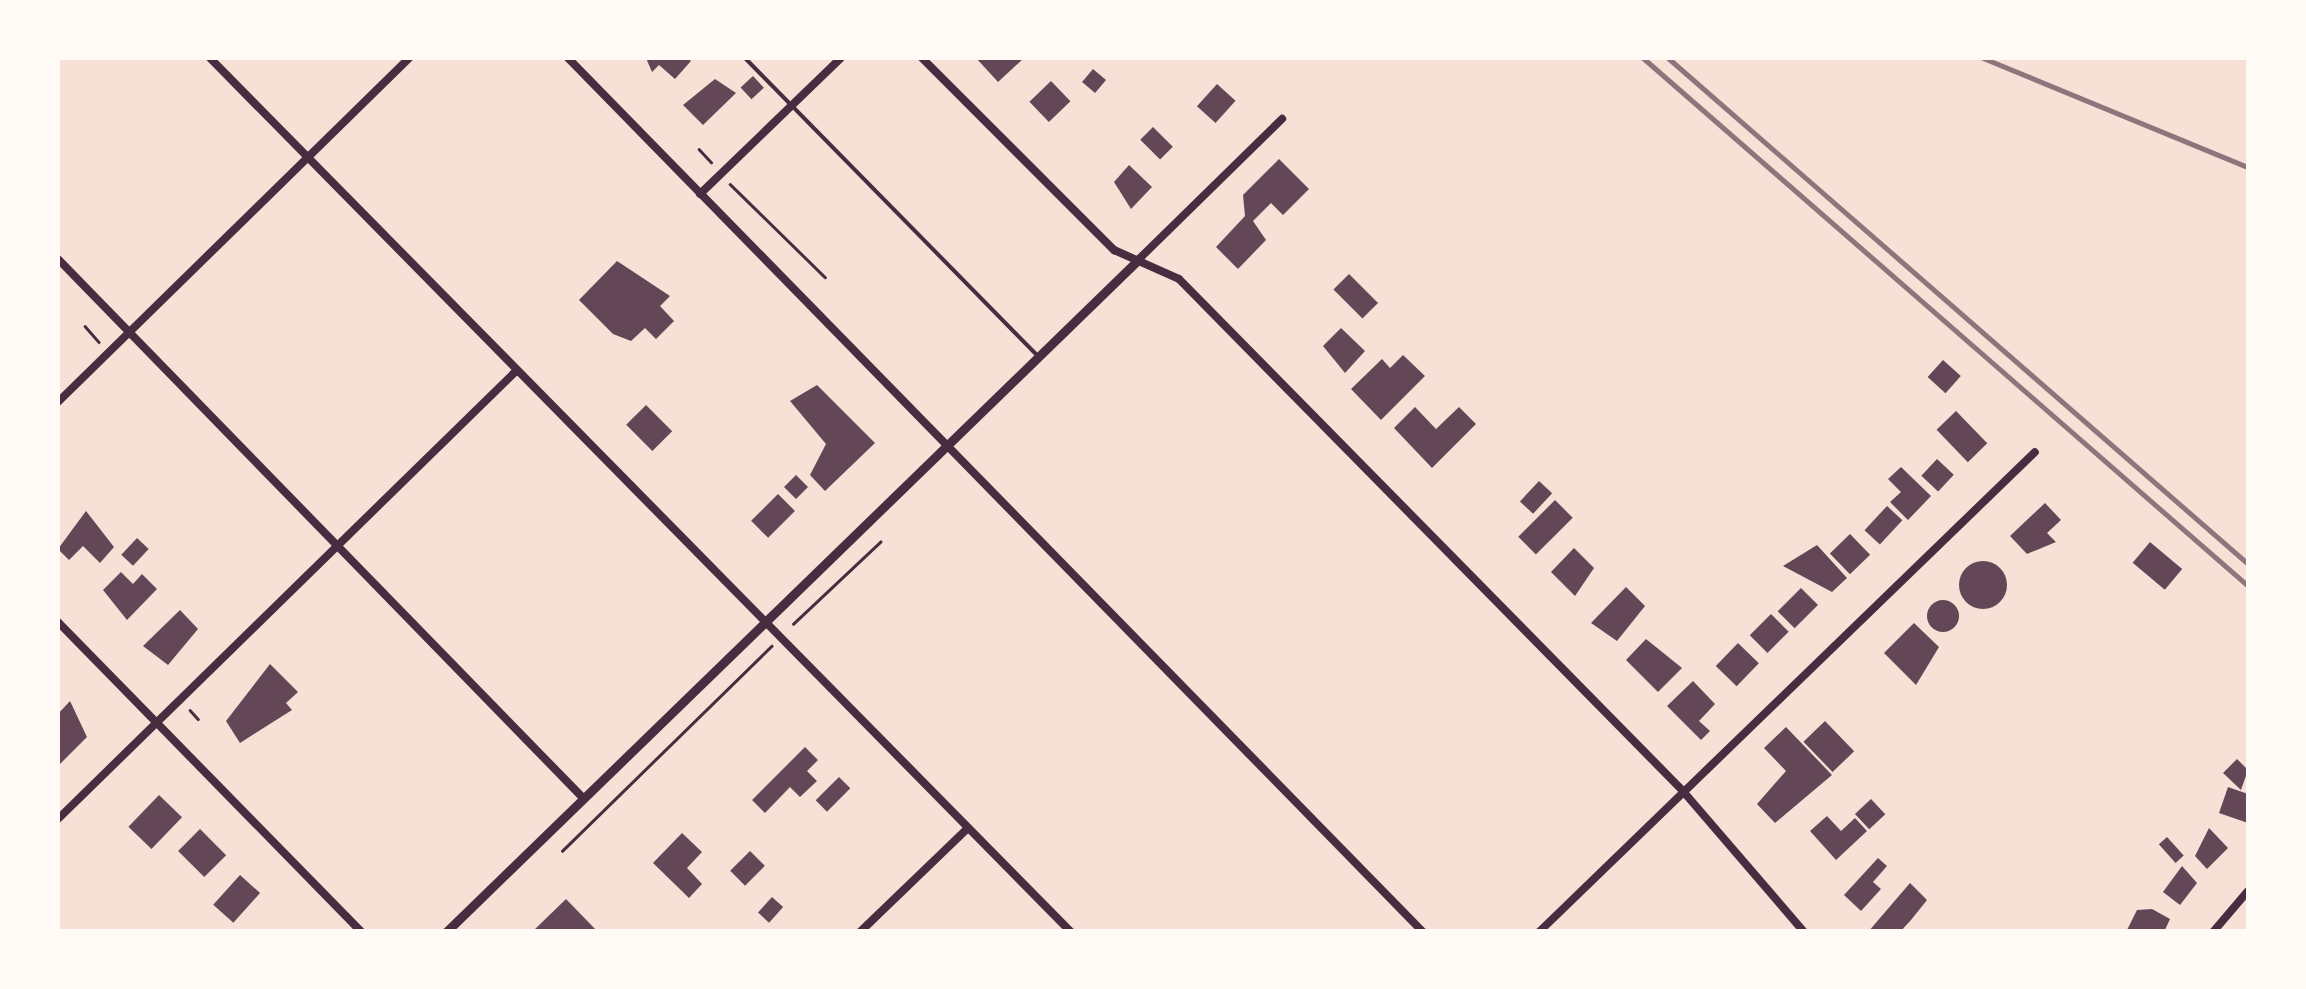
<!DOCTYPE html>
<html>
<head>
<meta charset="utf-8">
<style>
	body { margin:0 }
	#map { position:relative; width:2306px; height:989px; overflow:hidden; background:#f7e1d7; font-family:"Source Serif 4",serif }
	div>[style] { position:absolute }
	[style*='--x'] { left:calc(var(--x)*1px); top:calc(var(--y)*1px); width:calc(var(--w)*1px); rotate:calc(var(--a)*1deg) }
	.building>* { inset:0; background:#644757; transform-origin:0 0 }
	.round { border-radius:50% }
	.path>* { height:2.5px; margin:-1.25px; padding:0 1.25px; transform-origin:1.25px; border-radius:1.25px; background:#4a2c40 }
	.service>* { height:4px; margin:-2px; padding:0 2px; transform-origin:2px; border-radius:2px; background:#4a2c40 }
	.minor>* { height:8px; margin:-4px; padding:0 4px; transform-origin:4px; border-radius:4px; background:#4a2c40 }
	.tertiary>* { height:9px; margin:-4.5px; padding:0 4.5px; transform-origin:4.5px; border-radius:4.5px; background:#4a2c40 }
	.rail>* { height:5px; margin:-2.5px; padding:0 2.5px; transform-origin:2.5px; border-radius:2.5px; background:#8f747c }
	span { translate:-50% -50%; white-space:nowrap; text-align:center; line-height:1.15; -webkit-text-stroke:10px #fffaf5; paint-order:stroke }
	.frame { position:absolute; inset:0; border:60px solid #fffaf5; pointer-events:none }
</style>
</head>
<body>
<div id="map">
	<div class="building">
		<i style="clip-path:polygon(646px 58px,687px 58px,691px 61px,675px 79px,659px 65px,652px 72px)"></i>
		<i style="clip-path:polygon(976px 58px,1024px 58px,998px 82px)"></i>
		<i style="left:1093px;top:69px;width:17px;height:17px;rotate:40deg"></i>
		<i style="left:753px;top:76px;width:16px;height:17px;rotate:47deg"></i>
		<i style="clip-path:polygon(715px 79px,736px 93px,703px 125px,683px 105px)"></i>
		<i style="left:1051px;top:81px;width:28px;height:30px;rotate:46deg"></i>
		<i style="left:1217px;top:84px;width:25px;height:30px;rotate:42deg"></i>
		<i style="left:1153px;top:127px;width:28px;height:18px;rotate:45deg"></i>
		<i style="clip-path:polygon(1279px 159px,1309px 189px,1283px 215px,1271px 203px,1253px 221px,1266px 240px,1238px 269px,1216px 247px,1245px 216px,1243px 195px)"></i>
		<i style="clip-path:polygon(1129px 165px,1152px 187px,1131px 209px,1114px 182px)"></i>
		<i style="clip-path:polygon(617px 261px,670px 296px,660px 306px,674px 321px,656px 339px,645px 328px,631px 341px,613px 334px,579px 300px)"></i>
		<i style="left:1349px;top:274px;width:41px;height:22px;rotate:45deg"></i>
		<i style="clip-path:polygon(1341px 328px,1365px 351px,1345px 373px,1323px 346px)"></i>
		<i style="clip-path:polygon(1403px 355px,1425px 376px,1381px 420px,1351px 389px,1382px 359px,1390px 368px)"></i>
		<i style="left:1943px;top:360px;width:24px;height:23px;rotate:42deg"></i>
		<i style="clip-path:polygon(817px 385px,875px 443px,825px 491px,810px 475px,826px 444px,790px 401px)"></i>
		<i style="left:646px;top:405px;width:37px;height:28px;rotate:45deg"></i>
		<i style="clip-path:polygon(1415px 407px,1436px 429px,1459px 407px,1476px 424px,1432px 468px,1394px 428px)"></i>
		<i style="left:1956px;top:411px;width:45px;height:27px;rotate:46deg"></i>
		<i style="left:1937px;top:459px;width:23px;height:23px;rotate:43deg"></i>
		<i style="clip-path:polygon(1901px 467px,1931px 496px,1908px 520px,1890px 502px,1901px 492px,1888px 479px)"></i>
		<i style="left:796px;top:475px;width:17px;height:17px;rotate:45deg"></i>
		<i style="left:1539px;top:481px;width:18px;height:28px;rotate:43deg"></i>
		<i style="left:778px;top:494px;width:24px;height:38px;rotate:45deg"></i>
		<i style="left:1555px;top:500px;width:25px;height:52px;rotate:45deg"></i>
		<i style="clip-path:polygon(2045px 503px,2061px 520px,2047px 533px,2056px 542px,2027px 554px,2010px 536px)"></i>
		<i style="left:1887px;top:506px;width:21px;height:33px;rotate:43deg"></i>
		<i style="clip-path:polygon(86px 511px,114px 547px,100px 563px,83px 546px,69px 560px,58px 549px)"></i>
		<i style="left:1850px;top:534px;width:29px;height:28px;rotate:46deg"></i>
		<i style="left:137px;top:538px;width:16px;height:23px;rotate:43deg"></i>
		<i style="left:2150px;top:542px;width:42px;height:27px;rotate:40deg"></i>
		<i style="clip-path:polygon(1817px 545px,1847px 578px,1832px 592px,1783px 566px)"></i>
		<i style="clip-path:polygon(1574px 548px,1594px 568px,1575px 596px,1551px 572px)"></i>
		<i class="round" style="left:1959px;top:561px;width:48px;height:48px"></i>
		<i style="clip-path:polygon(121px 572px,133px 584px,142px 574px,157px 589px,127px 620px,103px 590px)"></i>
		<i style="clip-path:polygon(1626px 587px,1645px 606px,1617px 641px,1591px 623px)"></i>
		<i style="left:1801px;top:588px;width:24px;height:33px;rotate:45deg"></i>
		<i class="round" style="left:1927px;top:600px;width:32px;height:32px"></i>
		<i style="clip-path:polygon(180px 610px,198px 629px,168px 665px,143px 646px)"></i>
		<i style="left:1771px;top:614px;width:25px;height:30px;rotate:45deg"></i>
		<i style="clip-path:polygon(1914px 623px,1939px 647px,1916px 685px,1884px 653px)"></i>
		<i style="clip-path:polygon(1646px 639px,1682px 668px,1658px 692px,1626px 660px)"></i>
		<i style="left:1738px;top:643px;width:29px;height:32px;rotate:44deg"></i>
		<i style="clip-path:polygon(270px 664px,298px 692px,286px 703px,292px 710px,240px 743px,226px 721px)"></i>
		<i style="clip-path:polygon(1693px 681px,1715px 704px,1699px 721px,1710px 731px,1701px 740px,1667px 706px)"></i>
		<i style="clip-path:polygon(70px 701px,87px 737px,58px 766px,58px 714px)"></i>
		<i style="left:1825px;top:721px;width:42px;height:30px;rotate:46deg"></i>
		<i style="clip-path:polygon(1786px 727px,1832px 775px,1775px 823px,1757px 804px,1786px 771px,1764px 748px)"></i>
		<i style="clip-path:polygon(805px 747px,818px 760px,807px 771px,817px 781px,800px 797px,790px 787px,765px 813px,752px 800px)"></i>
		<i style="clip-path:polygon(2237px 759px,2248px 770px,2241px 790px,2223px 773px)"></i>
		<i style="left:839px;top:777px;width:16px;height:33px;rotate:45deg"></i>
		<i style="clip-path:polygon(2228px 787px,2248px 794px,2248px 823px,2219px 813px)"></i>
		<i style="left:159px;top:795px;width:32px;height:44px;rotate:44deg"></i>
		<i style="left:1871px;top:799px;width:21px;height:22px;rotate:47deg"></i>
		<i style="clip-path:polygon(1827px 816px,1841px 831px,1855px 818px,1867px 831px,1836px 860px,1810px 831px)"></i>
		<i style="clip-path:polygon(2209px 828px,2228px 848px,2207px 869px,2195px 856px)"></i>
		<i style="left:200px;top:829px;width:37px;height:31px;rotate:45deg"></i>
		<i style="clip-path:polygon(682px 833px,702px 852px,687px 868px,702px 884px,689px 898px,653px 863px)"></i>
		<i style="left:2167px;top:837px;width:25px;height:11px;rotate:48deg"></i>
		<i style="left:750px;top:851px;width:21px;height:28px;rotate:45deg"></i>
		<i style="clip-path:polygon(1878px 858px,1887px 866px,1873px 882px,1881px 889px,1861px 911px,1844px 895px)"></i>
		<i style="clip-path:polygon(2182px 866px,2197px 883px,2180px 905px,2163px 892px)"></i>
		<i style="left:240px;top:875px;width:27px;height:40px;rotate:42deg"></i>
		<i style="clip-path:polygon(1910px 883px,1927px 900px,1911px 920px,1900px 932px,1868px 932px)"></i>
		<i style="left:772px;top:897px;width:15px;height:21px;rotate:42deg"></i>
		<i style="clip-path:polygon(566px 899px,598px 932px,532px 932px)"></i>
		<i style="clip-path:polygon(2152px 909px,2170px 919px,2164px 932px,2126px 932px,2137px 910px)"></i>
	</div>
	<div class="path">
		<i style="--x:699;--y:149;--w:18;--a:47"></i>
		<i style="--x:730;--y:184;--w:133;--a:44.4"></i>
		<i style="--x:85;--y:326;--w:21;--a:49"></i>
		<i style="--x:793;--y:624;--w:120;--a:-43.3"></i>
		<i style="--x:190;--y:710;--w:12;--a:48"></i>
		<i style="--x:562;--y:851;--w:293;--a:-44.4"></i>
	</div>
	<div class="service">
		<i style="--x:745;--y:58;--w:415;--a:45.5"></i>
	</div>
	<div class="minor">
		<i style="--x:210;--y:58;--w:1227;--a:45.43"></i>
		<i style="--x:568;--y:58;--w:1223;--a:45.63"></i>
		<i style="--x:922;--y:58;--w:272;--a:45"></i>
		<i style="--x:1114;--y:250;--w:71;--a:24"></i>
		<i style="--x:1179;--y:279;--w:717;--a:45.45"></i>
		<i style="--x:1682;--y:790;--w:187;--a:49.3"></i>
		<i style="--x:700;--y:194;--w:196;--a:-44"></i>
		<i style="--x:1140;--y:258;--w:199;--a:-44.4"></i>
		<i style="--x:58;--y:259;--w:752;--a:45.75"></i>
		<i style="--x:58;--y:402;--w:491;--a:-44.4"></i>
		<i style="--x:58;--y:622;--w:434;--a:45.6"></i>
		<i style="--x:58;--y:819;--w:638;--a:-44.36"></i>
		<i style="--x:860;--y:932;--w:150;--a:-43.9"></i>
		<i style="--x:1539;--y:932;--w:690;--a:-44.06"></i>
		<i style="--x:2213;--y:932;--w:54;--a:-49.5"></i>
	</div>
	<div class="tertiary">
		<i style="--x:446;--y:932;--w:967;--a:-44.16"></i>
	</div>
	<div class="rail">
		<i style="--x:1643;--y:58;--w:803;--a:41.11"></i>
		<i style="--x:1668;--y:58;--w:770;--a:41.1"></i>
		<i style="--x:1983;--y:58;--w:287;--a:22.4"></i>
	</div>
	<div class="frame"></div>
</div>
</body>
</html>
